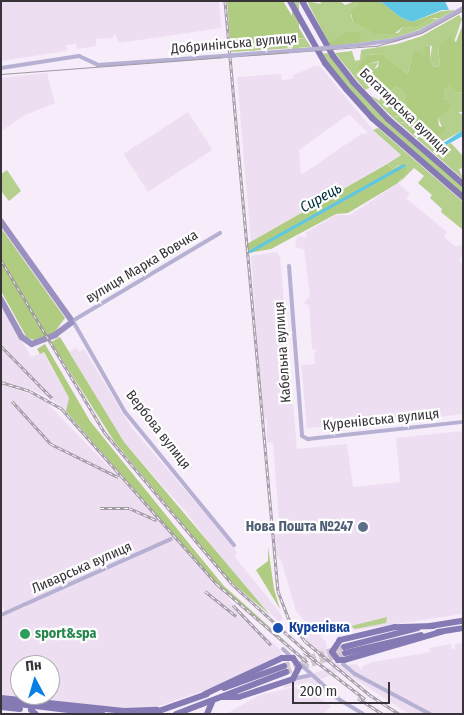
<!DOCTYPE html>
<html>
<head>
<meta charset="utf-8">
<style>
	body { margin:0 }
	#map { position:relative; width:464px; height:715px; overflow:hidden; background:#f7ecfa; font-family:"Fira Sans Condensed",sans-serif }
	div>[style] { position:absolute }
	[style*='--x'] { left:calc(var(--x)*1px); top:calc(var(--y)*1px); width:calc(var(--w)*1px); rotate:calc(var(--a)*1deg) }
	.built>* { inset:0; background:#eedef2; transform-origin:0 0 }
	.green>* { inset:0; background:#b5cf8d; transform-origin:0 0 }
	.forest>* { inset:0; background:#afcc81 }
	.water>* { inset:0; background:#5fc7e4 }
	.canal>* { height:3px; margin:-1.5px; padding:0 1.5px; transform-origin:1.5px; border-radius:1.5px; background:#5fc7e4 }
	.primary-tunnel>* { height:6px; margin-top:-3px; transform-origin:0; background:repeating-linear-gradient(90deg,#d1c7d3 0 6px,transparent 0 9px) }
	.street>* { height:4px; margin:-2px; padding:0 2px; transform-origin:2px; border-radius:2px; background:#b6b1d2 }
	.secondary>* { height:5.5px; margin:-2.75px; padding:0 2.75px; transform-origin:2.75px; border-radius:2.75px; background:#9a91c1 }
	.primary>* { height:6px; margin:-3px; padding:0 3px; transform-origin:3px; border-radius:3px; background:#867ab5 }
	.tram>* { height:1px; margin:-0.5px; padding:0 0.5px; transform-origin:0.5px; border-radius:0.5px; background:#a098a3 }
	.rail>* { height:3px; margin-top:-1.5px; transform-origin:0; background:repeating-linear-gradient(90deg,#fefefe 0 4px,#a098a3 0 8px); box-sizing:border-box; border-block:1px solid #a098a3 }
	.street-bridge>* { height:4px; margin:-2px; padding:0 2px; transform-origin:2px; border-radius:2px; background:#b6b1d2 }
	.dots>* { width:14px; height:14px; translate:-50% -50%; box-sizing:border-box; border:2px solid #fefefe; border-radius:50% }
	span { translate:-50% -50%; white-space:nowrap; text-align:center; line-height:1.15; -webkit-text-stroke:4.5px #fefefe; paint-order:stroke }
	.street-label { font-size:14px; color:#373339 }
	.service-label { font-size:14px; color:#4e5e75; font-weight:700 }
	.right { translate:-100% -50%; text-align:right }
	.transit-label { font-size:14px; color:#164399; font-weight:700 }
	.left { translate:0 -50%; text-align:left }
	.leisure-label { font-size:14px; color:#27864d; font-weight:700 }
	.water-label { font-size:15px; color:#00303c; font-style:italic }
	.frame { position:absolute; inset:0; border:2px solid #373339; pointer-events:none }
	.north { position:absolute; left:10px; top:655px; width:50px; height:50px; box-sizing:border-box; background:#fefefe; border:1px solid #aeadaf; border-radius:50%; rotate:354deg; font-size:14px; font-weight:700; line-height:20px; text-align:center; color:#373339 }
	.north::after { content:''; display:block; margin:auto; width:18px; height:22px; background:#097fe5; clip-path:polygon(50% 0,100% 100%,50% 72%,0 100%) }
	.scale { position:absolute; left:292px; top:682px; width:98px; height:22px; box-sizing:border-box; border:2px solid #373339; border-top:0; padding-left:6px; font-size:15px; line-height:18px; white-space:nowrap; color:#373339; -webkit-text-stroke:4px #fefefe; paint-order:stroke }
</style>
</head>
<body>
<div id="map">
	<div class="built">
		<i style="clip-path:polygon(1px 1px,219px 1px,221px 28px,119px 43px,115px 34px,112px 38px,96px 39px,96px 46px,77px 49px,76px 44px,66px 45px,67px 51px,1px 61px)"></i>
		<i style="clip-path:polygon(evenodd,314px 66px,320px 66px,373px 130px,401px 155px,251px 242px,237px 77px,281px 74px,282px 80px,292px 79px,294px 75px,314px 66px,349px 114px,368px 133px,361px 134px,301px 175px,299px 150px,349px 114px)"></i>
		<i style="clip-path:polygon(47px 73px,55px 103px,25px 115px,1px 131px,1px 78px)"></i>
		<i style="left:188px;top:112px;width:45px;height:77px;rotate:57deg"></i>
		<i style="clip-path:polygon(398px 183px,410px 194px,406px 198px,447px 232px,444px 237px,455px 246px,463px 245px,463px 255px,459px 260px,463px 264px,463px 414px,367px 426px,366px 416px,360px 417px,360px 423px,307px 428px,301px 365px,315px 364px,314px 352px,318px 351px,312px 349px,309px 305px,304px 303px,310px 296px,304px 249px,297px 248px,295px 242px,299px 236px,307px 238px,305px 233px,336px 215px,350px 215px)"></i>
		<i style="clip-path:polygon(277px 252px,280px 257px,297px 449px,347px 444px,353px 487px,400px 482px,396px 438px,463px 431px,463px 614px,335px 633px,326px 630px,320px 636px,326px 642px,327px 653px,333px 661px,342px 666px,356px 664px,362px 670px,362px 666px,373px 662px,430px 652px,429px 648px,451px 644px,452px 649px,455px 649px,455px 644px,462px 643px,463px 637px,463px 714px,409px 714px,341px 670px,320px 680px,342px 700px,340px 703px,309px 682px,284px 688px,283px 684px,335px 666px,305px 639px,310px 634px,317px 635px,296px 611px,282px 563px,274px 551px,272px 535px,286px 533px,279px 522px,273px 442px,267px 443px,267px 419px,263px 419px,251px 256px)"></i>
		<i style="clip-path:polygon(1px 303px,31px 357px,43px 352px,69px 398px,66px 411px,50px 398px,31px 389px,1px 381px)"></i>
		<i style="clip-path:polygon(77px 348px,79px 352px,84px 349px,131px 427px,232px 545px,237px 553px,234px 556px,280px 613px,283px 619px,279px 622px,239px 582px,186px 512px,124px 442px,69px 351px)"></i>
		<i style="clip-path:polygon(evenodd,1px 384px,42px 398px,178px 538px,244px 617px,281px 650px,281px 657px,203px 691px,156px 707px,130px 710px,1px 696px,1px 616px,26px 607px,24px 603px,5px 611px,1px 605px,1px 384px,20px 665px,50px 665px,50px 695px,20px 695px,20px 665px)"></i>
		<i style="clip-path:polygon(295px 687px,312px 693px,331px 706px,324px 714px,226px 714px,260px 695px)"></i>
	</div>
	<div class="green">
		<i style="left:292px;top:1px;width:7px;height:51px"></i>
		<i style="clip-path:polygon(307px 1px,321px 4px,320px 1px,340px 1px,345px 5px,355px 1px,358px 5px,351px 15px,353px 23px,369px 31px,386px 33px,398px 33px,403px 27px,416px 28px,431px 18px,437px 19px,442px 11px,455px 10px,421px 29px,395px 38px,359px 43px,359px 39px,344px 35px,328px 42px)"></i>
		<i style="clip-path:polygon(459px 15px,462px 19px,454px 42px,451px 38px,438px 46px,440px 66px,434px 67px,430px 59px,432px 46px,427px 45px,424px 55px,412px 53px,408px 74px,382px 54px,367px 55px,359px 71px,365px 69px,368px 64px,379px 62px,371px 74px,378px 78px,382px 88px,389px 92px,397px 87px,404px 93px,406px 108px,402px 113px,397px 112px,395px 117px,400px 117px,401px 123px,406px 123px,415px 134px,420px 134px,424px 141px,435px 147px,442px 156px,441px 148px,451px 143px,463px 156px,463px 168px,459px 169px,463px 179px,391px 116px,370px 95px,380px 101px,380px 94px,371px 87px,365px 90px,335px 53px,352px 51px,355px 61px,360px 60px,361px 50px,397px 44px,422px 36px)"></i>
		<i style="clip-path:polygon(272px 37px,288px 40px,305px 38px,311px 47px,247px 51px,255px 39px)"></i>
		<i style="clip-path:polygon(328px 53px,341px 70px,463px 187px,463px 194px,364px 107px,321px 54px)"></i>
		<i style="clip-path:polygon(449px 83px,457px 93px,463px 92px,463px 112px,458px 112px,463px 115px,463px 130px,438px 144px,433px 139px,442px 127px,438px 118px,447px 108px,443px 94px)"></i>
		<i style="clip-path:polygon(378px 128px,463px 202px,463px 230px,441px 212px,442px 209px,430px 198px,432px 195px,418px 183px,424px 176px,414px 168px,400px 182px,406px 168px,399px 165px,392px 169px,387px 164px,401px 155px,373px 130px)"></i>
		<i style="clip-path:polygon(7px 170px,21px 191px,9px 201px,1px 191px,1px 174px)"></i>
		<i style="clip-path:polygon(387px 617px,386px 623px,355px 629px,351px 626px)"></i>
	</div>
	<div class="forest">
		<i style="clip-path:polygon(227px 1px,283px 1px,305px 38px,255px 39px,247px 51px,231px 52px)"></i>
		<i style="clip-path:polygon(355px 1px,380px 1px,400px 17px,412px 22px,442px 11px,439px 18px,431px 18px,416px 28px,403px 27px,394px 34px,375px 34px,353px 23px,351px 12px,358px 5px)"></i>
		<i style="clip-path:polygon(463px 24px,463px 92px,457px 93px,449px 84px,444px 92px,444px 99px,452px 106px,438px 118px,439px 126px,446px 128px,445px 131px,433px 139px,443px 152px,441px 156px,435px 147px,424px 141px,420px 134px,413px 133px,406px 123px,400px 122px,400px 117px,394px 116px,395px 112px,402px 113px,406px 108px,404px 93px,397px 87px,389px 92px,382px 88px,371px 71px,378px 67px,379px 61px,368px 64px,365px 71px,356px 70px,367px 55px,382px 54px,408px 74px,412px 53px,416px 51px,424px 55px,425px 47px,430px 44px,430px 59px,434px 67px,440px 66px,438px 46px,450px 37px,456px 42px)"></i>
		<i style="clip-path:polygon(348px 32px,361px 32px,359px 43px,331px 46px,328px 42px)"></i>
		<i style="clip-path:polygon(387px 164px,392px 169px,402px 164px,406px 168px,407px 171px,398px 183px,348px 213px,336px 214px,271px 249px,248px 253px,247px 244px)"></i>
		<i style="clip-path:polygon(1px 228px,65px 318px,54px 333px,35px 340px,27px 338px,1px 291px)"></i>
		<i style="clip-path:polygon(60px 337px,124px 442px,270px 615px,229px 580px,114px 441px,51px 342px)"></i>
		<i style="clip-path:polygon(45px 344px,90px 421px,191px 546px,224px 586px,293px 648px,212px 579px,66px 411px,69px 398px,44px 352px,40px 354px,37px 349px)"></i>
		<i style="clip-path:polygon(268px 547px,274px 589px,280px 609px,256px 570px,268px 561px)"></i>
	</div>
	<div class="water">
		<i style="clip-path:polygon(380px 1px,445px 1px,449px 10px,442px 10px,412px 22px,400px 17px)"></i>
		<i style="clip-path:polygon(463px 130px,463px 136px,439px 149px,436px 148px)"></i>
	</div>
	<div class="canal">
		<i style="--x:250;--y:251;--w:176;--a:-29.2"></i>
	</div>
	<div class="primary-tunnel">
		<i style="--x:284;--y:666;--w:63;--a:-17.6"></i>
		<i style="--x:286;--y:672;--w:62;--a:-17.9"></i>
	</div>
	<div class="street">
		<i style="--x:359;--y:45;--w:36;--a:-8"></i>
		<i style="--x:395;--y:40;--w:28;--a:-18"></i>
		<i style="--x:422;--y:31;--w:47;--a:-29.3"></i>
		<i style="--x:247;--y:54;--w:43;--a:-4"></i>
		<i style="--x:1;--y:68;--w:79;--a:-8.7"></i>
		<i style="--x:79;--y:56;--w:21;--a:25"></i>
		<i style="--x:98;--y:65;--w:125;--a:-4.1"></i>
		<i style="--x:289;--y:266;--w:170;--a:85.6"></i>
		<i style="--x:302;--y:436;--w:7;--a:27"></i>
		<i style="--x:308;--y:439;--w:156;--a:-6.3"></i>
		<i style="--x:74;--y:320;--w:170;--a:-30.8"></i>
		<i style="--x:74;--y:323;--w:103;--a:60.2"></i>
		<i style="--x:125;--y:412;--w:172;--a:50.7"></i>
		<i style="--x:1;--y:615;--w:186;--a:-24.1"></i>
		<i style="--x:283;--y:649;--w:11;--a:45"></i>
		<i style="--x:344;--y:660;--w:4;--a:104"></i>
		<i style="--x:343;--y:664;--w:16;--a:40"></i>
		<i style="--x:355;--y:674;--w:85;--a:28.1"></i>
		<i style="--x:299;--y:663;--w:55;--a:42.1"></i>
		<i style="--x:340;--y:700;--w:27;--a:31"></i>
		<i style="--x:293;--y:679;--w:19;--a:-12"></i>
	</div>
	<div class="secondary">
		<i style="--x:1;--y:221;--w:120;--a:54.5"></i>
		<i style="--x:1;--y:299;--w:43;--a:61.1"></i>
		<i style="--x:22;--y:337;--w:12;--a:35"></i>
		<i style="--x:32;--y:344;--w:25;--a:-21"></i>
		<i style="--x:55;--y:335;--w:20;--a:-37"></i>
	</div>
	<div class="primary">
		<i style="--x:290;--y:1;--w:71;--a:60.6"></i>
		<i style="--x:325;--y:63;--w:33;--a:51"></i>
		<i style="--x:346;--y:89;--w:39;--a:48"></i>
		<i style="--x:372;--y:118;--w:121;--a:41"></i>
		<i style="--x:302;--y:1;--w:63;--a:60.6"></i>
		<i style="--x:333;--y:56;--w:33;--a:52"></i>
		<i style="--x:353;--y:82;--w:51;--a:46.6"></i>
		<i style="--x:388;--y:119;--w:99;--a:40.9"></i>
		<i style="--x:430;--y:626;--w:33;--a:-9"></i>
		<i style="--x:433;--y:626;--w:38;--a:178"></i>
		<i style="--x:395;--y:627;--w:57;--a:166.7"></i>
		<i style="--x:340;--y:640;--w:14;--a:124"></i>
		<i style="--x:332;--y:652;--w:10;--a:53"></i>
		<i style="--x:338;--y:660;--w:6;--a:0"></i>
		<i style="--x:344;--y:660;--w:101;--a:-16.1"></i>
		<i style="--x:438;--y:632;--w:25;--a:-9"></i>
		<i style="--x:344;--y:647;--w:76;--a:-14.4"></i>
		<i style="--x:345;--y:653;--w:78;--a:-13.3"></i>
		<i style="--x:224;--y:688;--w:64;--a:-20.1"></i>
		<i style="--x:205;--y:694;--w:85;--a:-25.1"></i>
		<i style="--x:282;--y:658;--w:11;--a:0"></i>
		<i style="--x:293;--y:658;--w:11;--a:56"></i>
		<i style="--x:299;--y:667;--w:13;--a:117"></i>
		<i style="--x:293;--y:679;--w:57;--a:161.6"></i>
		<i style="--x:239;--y:697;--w:16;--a:180"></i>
		<i style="--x:1;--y:698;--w:124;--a:6"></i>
		<i style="--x:124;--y:711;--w:33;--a:-2"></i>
		<i style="--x:1;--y:702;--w:102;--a:6.8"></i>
		<i style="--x:1;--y:707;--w:19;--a:6"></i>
		<i style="--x:31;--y:710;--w:6;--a:39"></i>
		<i style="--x:153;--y:713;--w:57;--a:-19.4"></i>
		<i style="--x:176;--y:714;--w:118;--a:-20.9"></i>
		<i style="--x:207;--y:714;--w:13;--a:-67"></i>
	</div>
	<div class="tram">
		<i style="--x:1;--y:74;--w:376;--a:-4.3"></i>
		<i style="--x:376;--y:46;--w:47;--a:-16.1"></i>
		<i style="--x:421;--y:33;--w:48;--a:-28.7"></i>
	</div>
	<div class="rail">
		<i style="--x:225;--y:1;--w:592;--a:84.87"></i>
		<i style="--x:278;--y:591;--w:30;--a:69"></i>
		<i style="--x:289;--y:619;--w:27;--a:54"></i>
		<i style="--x:305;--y:641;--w:85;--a:39.7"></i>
		<i style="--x:370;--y:695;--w:35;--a:33"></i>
		<i style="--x:1;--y:260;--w:202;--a:59"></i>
		<i style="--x:105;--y:433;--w:197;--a:49.9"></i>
		<i style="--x:232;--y:584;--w:105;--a:42.3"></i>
		<i style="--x:1;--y:346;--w:73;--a:45.6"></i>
		<i style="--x:1;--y:382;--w:30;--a:17"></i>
		<i style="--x:30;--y:391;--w:37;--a:29"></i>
		<i style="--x:62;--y:409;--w:234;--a:48.5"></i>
		<i style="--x:217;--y:584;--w:119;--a:40.9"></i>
		<i style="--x:12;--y:401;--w:58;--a:47.8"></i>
		<i style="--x:51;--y:444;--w:75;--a:26.2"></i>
		<i style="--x:100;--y:508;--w:29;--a:0"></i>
		<i style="--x:129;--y:508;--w:30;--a:24"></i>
		<i style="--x:205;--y:591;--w:40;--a:39"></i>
		<i style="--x:233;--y:605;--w:55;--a:46.5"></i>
		<i style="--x:304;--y:652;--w:77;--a:37.6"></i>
		<i style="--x:358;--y:698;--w:30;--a:33"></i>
	</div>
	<div class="street-bridge">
		<i style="--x:290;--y:51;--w:69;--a:-5"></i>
		<i style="--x:223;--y:56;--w:24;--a:-5"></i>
	</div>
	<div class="dots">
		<i style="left:363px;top:527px;background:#5c6f8a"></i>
		<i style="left:278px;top:628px;background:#1a4fb4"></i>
		<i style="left:25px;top:634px;background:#2e9e5b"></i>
	</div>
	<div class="street-label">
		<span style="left:234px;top:44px;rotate:-5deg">Добринінська вулиця</span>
		<span style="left:404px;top:112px;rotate:44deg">Богатирська вулиця</span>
		<span style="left:142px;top:267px;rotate:-31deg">вулиця Марка Вовчка</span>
		<span style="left:283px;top:352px;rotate:-94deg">Кабельна вулиця</span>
		<span style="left:381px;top:420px;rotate:-6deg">Куренівська вулиця</span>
		<span style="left:158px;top:430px;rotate:52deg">Вербова вулиця</span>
		<span style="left:82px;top:568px;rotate:-24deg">Ливарська вулиця</span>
	</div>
	<div class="service-label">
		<span class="right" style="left:353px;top:527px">Нова Пошта №247</span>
	</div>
	<div class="transit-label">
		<span class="left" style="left:289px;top:628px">Куренівка</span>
	</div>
	<div class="leisure-label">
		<span class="left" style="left:35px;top:634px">sport&amp;spa</span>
	</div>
	<div class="water-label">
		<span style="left:321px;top:198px;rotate:-29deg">Сирець</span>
	</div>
	<div class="frame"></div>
	<div class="north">Пн</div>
	<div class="scale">200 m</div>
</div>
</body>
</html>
